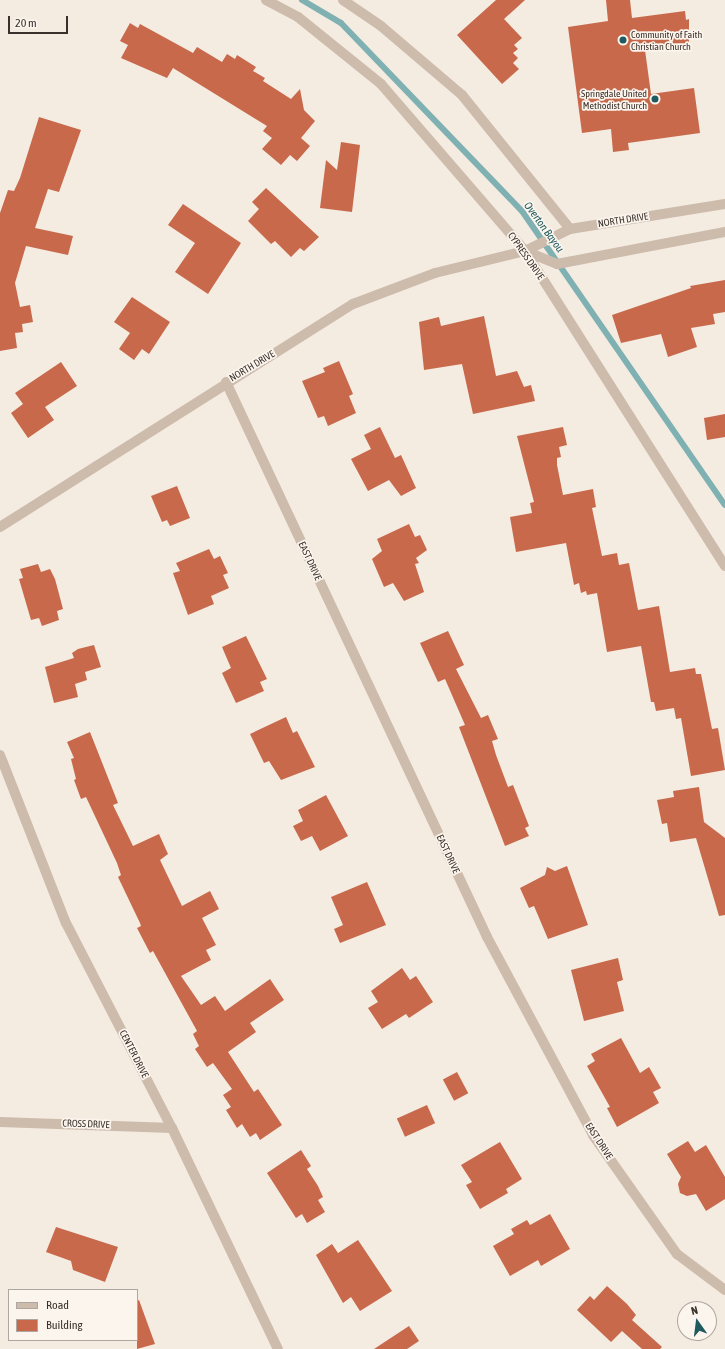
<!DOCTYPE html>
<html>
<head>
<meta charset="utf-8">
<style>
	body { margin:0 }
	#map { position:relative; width:725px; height:1349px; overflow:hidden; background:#f4ebe1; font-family:"Asap Condensed",sans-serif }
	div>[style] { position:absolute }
	.stream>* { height:6px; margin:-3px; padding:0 3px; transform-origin:3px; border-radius:3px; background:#7fb0b2 }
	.building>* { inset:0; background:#c8694b; transform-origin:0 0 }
	.minor>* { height:10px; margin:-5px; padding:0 5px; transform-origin:5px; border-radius:5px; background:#cdbbac }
	.dots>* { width:11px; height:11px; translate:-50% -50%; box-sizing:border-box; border:2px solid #fbf5ee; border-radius:50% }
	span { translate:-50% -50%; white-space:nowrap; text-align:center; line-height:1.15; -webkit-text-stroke:3.5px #fbf5ee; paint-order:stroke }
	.poi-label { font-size:10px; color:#3b302b }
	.left { translate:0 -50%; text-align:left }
	.right { translate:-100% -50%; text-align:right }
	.street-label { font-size:10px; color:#3b302b }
	.water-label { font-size:11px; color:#1f5a5e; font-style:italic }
	.legend { position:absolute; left:8px; top:1289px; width:130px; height:52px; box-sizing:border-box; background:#fbf5ee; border:1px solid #aea6a0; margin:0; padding:5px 7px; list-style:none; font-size:12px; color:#3b302b }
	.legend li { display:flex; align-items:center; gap:8px; height:20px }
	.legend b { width:20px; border:1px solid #aea6a0 }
	.north { position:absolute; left:677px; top:1301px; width:40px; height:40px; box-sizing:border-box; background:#fbf5ee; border:1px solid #aea6a0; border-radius:50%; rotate:346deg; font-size:11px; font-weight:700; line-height:16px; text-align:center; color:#3b302b }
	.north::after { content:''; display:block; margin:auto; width:14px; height:18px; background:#1f5a5e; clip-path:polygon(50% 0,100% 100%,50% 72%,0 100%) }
	.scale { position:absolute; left:8px; top:16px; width:60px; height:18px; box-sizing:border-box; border:2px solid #3b302b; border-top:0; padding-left:5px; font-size:12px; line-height:14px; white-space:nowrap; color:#3b302b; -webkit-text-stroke:3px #fbf5ee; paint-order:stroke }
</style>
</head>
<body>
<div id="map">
	<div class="stream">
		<i style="left:302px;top:0;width:45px;rotate:30.5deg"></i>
		<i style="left:341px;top:23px;width:261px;rotate:46.1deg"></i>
		<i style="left:522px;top:211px;width:357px;rotate:55.4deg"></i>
	</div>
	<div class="building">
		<i style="clip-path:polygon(496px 0,525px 0,504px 19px,522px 38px,514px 45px,518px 49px,513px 53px,518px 58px,513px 63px,519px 69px,502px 84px,457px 35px)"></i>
		<i style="clip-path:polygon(606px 0,630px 0,632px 18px,685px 11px,686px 20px,689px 19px,689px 45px,645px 50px,651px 94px,694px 88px,700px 133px,628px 143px,629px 150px,613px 152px,611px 129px,582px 133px,568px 27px,608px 21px)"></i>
		<i style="clip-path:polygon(130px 23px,138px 28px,140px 24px,193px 53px,197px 47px,222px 62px,227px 54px,235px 59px,237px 55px,256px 67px,253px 71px,265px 78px,263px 81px,291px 99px,300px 89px,304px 110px,315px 121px,301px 138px,310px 146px,297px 161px,290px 155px,281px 165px,262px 149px,272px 138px,263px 131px,267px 126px,173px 68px,167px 78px,121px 58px,128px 45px,120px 41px)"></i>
		<i style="clip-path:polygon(39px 117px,81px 130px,59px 192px,48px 189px,35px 228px,73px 236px,68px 255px,26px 246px,15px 283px,20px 307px,30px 305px,33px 322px,22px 324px,23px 332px,15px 333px,17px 348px,0 351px,0 213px,8px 190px,14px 191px,20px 178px)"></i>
		<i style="clip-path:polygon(341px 142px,360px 145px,352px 212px,320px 208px,326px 160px,337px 170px)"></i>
		<i style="clip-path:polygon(266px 188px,319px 237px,304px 251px,300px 248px,291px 257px,275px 241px,271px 244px,248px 221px,259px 209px,252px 202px)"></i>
		<i style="clip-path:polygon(183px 204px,241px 243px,208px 294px,175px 272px,195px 243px,168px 225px)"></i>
		<i style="clip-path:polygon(725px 280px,725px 312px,713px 314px,715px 324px,691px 328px,697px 347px,668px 357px,661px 334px,621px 343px,612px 315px,691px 288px,690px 286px)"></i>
		<i style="clip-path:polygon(132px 297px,170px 322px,149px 354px,142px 349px,134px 360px,119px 349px,130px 333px,114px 322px)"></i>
		<i style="clip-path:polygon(484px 316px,496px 376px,517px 371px,524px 387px,531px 385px,535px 401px,473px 414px,462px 364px,424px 370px,419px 322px,439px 317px,441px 326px)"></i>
		<i style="clip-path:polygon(339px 361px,353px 394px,349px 396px,356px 413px,328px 426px,324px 416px,318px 418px,302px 381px,325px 372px,323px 368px)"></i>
		<i style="clip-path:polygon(61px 362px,77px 386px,45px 407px,54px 420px,28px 438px,11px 413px,23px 404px,15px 393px)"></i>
		<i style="clip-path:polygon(725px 414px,725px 437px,707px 440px,704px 418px)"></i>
		<i style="clip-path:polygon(380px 427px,395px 458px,401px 455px,416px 488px,401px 496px,389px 480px,368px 491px,351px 459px,371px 449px,364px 435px)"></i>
		<i style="clip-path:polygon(563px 427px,567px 445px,559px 447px,561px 457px,557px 458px,557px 465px,563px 495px,593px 489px,596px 507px,592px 508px,602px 556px,617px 553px,619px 565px,629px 563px,638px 610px,659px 606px,670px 672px,695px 668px,696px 674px,701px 674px,712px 729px,718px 728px,725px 770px,691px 776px,681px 718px,676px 719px,674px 708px,656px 711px,654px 702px,651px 702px,641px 646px,607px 652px,597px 593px,587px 595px,586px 591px,581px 593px,579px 583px,574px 585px,566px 543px,516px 552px,510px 517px,532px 513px,530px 503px,534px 502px,517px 436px)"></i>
		<i style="clip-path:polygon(177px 486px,190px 518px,170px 526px,167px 520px,162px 522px,151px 496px)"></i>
		<i style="clip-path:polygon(409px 524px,415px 537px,420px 535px,427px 550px,416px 558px,419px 563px,415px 564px,424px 592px,404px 601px,393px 583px,384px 587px,372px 559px,382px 551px,377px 539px)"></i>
		<i style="clip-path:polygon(209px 549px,214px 559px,220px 556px,228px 573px,223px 575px,229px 588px,211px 596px,214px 604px,188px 615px,173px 573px,180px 571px,176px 563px)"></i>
		<i style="clip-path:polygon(38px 564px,41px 572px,50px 569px,55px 579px,63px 609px,57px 611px,59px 620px,42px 626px,39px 618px,31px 620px,19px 579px,23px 578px,20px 569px)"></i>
		<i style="clip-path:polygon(448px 631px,464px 665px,456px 669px,481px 718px,488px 715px,498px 739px,492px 741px,496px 755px,508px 787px,513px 785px,529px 826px,525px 828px,529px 836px,505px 846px,459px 727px,465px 725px,445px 679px,438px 682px,420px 643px)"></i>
		<i style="clip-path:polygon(246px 636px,267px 679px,260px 682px,264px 691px,236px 703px,222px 673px,231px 668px,222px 647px)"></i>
		<i style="clip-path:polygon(94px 645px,101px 667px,85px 672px,87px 680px,75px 684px,78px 697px,54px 703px,45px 667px,74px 658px,72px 653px,78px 649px)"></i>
		<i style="clip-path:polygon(286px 717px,293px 733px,297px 731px,315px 767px,281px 780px,269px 761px,264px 763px,250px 734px)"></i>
		<i style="clip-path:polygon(90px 732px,118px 803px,113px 805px,133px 846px,159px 834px,168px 854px,160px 860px,182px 906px,210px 891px,219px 909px,202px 918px,216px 945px,206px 950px,211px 960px,181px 976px,201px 1005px,215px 996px,225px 1011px,270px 979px,284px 1000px,250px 1023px,256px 1032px,228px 1052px,254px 1092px,258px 1089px,282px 1125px,260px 1140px,256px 1133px,250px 1137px,242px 1124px,237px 1128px,226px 1110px,231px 1107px,223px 1095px,232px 1089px,213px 1063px,207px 1067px,195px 1049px,199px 1046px,193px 1034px,197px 1031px,153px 951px,150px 953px,137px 928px,141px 926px,140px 923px,118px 877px,121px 875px,117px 863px,86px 797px,81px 799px,74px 780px,76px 779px,71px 759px,74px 758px,67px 742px)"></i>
		<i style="clip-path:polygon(699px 787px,704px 822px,725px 838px,725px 915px,719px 916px,696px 838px,670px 842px,667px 823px,662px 824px,657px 800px,674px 797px,673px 791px)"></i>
		<i style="clip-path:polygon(326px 795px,348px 836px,320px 851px,312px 836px,301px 841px,293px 826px,303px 821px,298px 810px)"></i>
		<i style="clip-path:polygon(567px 866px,588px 925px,548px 939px,534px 906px,529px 908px,520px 888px,545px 875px,547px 867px,555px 871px)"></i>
		<i style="clip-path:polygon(367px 882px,386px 925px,340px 943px,334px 929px,343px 925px,331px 897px)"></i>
		<i style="clip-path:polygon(618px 958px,623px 980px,617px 982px,624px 1011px,584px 1021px,571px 970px)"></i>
		<i style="clip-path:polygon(402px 968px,410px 980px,416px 976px,433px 1002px,409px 1018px,406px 1014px,382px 1029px,368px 1008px,378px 1002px,371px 991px)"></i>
		<i style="clip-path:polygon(621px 1038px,640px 1073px,649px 1067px,661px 1088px,653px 1092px,659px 1103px,617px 1127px,607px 1108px,610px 1107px,587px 1066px,595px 1061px,591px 1054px)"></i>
		<i style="left:457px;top:1072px;width:24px;height:16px;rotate:62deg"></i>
		<i style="left:427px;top:1105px;width:20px;height:33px;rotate:66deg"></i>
		<i style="clip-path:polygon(688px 1141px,695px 1152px,706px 1145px,725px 1177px,725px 1199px,706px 1211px,696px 1194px,687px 1196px,680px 1193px,678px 1184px,681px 1177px,667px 1154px)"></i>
		<i style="clip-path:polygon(500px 1142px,522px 1179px,506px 1189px,508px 1193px,480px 1209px,466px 1185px,472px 1182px,461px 1165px)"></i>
		<i style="clip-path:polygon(301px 1150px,311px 1166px,307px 1169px,318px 1186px,323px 1197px,318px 1200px,325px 1212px,307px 1223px,302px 1214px,296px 1218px,267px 1173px)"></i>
		<i style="clip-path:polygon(550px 1214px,570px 1249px,541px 1266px,538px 1260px,510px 1276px,493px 1246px,514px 1234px,511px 1229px,527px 1220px,530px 1225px)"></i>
		<i style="clip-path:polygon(56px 1227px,118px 1247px,105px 1282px,73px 1270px,71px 1261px,46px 1252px)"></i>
		<i style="clip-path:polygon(358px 1240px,392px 1291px,360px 1311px,351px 1297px,343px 1303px,316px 1255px,332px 1244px,338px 1253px)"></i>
		<i style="clip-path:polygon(607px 1286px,627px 1304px,636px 1315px,632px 1320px,662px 1347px,660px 1349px,642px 1349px,622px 1331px,611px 1342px,577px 1310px,590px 1296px,594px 1300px)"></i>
		<i style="clip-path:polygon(139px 1300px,155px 1344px,137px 1349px,137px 1301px)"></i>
		<i style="clip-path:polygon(409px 1326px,419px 1341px,407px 1349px,374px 1349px)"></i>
	</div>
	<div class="minor">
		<i style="left:266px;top:0;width:36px;rotate:28deg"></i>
		<i style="left:298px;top:17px;width:107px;rotate:38.9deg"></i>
		<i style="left:381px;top:84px;width:221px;rotate:49.2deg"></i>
		<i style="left:525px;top:251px;width:373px;rotate:57.6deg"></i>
		<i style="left:343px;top:0;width:46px;rotate:34.4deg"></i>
		<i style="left:381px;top:26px;width:106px;rotate:40.4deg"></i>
		<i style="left:462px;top:95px;width:172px;rotate:51.1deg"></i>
		<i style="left:525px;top:251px;width:35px;rotate:22deg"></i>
		<i style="left:557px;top:264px;width:171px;rotate:-10.8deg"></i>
		<i style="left:226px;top:382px;width:613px;rotate:64.81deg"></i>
		<i style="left:487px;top:937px;width:225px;rotate:61.8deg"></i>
		<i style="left:593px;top:1135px;width:146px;rotate:54.8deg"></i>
		<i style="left:677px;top:1254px;width:60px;rotate:36.9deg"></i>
		<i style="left:0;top:527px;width:418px;rotate:-32.3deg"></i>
		<i style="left:353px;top:304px;width:88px;rotate:-20.7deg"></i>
		<i style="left:435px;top:273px;width:93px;rotate:-13.7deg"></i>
		<i style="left:525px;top:251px;width:50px;rotate:-26.1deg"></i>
		<i style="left:570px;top:229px;width:157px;rotate:-9.2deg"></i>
		<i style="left:0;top:755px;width:180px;rotate:68.6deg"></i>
		<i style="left:66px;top:923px;width:231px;rotate:62.7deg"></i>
		<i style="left:172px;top:1128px;width:245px;rotate:64.4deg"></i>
		<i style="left:0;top:1122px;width:172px;rotate:2deg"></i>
	</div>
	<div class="dots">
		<i style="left:623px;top:40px;background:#1f5a5e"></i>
		<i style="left:655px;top:99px;background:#1f5a5e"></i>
	</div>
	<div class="poi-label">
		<span class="left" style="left:631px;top:40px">Community of Faith<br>Christian Church</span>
		<span class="right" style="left:647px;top:99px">Springdale United<br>Methodist Church</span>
	</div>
	<div class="street-label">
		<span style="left:623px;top:220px;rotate:-9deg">NORTH DRIVE</span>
		<span style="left:526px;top:256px;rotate:55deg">CYPRESS DRIVE</span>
		<span style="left:252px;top:366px;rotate:-31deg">NORTH DRIVE</span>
		<span style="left:310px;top:561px;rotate:65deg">EAST DRIVE</span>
		<span style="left:448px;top:854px;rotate:65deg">EAST DRIVE</span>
		<span style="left:134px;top:1054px;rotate:63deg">CENTER DRIVE</span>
		<span style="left:86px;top:1124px;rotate:2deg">CROSS DRIVE</span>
		<span style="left:599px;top:1141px;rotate:57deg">EAST DRIVE</span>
	</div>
	<div class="water-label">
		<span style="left:544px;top:227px;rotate:54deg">Overton Bayou</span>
	</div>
	<ul class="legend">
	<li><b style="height:5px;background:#cdbbac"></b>Road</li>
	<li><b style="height:11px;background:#c8694b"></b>Building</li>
	</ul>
	<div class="north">N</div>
	<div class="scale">20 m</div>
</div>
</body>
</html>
